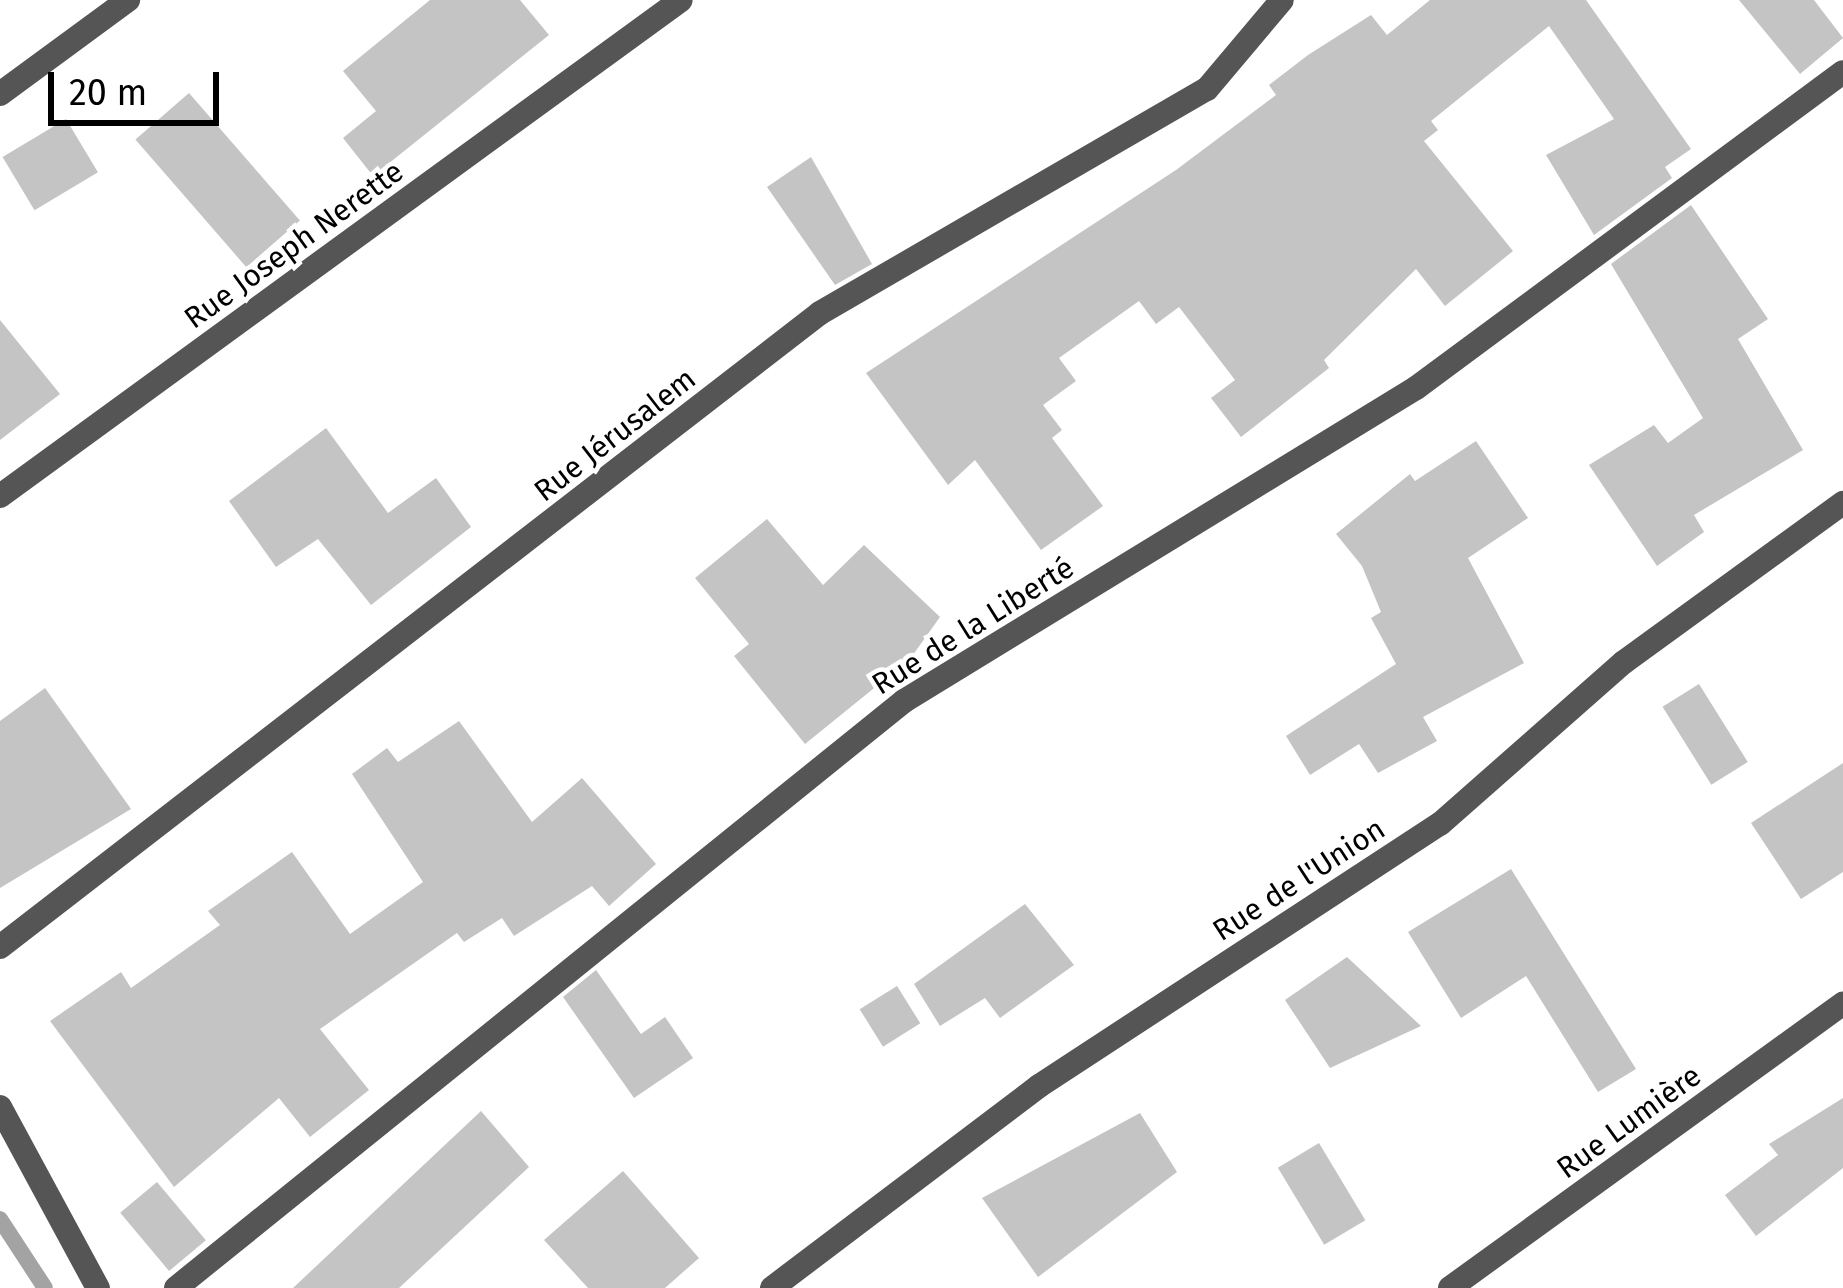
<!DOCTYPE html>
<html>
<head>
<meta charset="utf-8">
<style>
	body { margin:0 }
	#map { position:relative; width:1843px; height:1288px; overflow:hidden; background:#fff; font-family:"Fira Sans",sans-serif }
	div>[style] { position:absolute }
	.stream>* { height:16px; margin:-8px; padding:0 8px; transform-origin:8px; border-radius:8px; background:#a3a3a3 }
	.building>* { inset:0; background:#c4c4c4; transform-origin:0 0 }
	.minor>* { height:24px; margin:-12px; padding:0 12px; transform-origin:12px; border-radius:12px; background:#555 }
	span { translate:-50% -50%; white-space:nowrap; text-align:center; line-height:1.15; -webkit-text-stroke:9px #fff; paint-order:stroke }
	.street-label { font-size:30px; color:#000 }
	.scale { position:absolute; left:48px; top:72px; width:171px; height:54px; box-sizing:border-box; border:6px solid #000; border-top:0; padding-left:15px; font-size:36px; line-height:42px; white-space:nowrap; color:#000; -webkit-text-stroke:9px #fff; paint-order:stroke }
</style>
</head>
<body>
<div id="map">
	<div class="stream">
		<i style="left:0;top:1219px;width:82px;rotate:56.9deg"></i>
	</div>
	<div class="building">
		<i style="clip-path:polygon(430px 0,520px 0,549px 35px,373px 176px,343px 138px,376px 111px,343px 71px)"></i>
		<i style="clip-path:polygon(1430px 0,1586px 0,1691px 149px,1665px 167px,1672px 178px,1594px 235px,1546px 155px,1614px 119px,1549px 26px,1431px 121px,1438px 130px,1424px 141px,1513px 251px,1445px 306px,1416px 269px,1324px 360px,1329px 368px,1241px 437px,1211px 398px,1235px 380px,1179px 307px,1156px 324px,1139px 301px,1059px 358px,1076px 381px,1043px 405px,1062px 430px,1052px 438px,1103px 506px,1041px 550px,975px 460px,948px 485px,866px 373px,1176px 170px,1276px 95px,1269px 85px,1308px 55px,1371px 15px,1387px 35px)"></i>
		<i style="clip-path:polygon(1739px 0,1814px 0,1843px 38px,1800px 74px)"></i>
		<i style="left:189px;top:93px;width:169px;height:71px;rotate:49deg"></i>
		<i style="left:66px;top:119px;width:62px;height:74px;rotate:59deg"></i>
		<i style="clip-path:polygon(811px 157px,872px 264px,835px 285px,767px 187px)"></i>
		<i style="clip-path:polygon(1691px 205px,1768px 319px,1738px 339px,1803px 450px,1694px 515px,1704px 532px,1657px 566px,1589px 465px,1654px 425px,1668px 443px,1703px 418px,1611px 264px)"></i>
		<i style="clip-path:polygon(0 320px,60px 394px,0 440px)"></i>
		<i style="clip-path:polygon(326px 428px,388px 513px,436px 478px,471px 527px,371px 605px,318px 539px,276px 567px,229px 501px)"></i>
		<i style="clip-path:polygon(1476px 441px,1528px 518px,1468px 558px,1524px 663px,1423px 717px,1437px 741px,1378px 773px,1359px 744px,1310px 775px,1286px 736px,1396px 664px,1371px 618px,1381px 612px,1362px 566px,1336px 534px,1410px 474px,1415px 481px)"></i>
		<i style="clip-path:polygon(767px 519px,823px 585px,864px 545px,940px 617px,910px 659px,805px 744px,734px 656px,749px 644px,695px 578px)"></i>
		<i style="left:1699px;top:684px;width:92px;height:43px;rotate:58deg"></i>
		<i style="clip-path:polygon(45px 688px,131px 809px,0 888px,0 721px)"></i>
		<i style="clip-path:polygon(459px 721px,532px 822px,582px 778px,656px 864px,609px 906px,592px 886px,514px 936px,502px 918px,464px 942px,457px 933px,320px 1029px,369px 1090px,310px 1137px,279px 1098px,174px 1187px,50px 1021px,121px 972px,131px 988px,220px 925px,208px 911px,292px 852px,350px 934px,423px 882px,352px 774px,387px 748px,398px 762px)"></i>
		<i style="clip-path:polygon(1843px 763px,1843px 872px,1801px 899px,1751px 823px)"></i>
		<i style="clip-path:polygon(1511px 869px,1636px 1069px,1598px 1092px,1526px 976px,1461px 1018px,1408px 932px)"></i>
		<i style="clip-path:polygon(1025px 904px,1074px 965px,1000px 1018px,985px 998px,940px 1026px,914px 984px)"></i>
		<i style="clip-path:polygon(1347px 957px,1421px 1026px,1330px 1068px,1285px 1000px)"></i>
		<i style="clip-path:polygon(596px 970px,641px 1034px,665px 1017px,693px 1058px,634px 1098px,563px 997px)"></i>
		<i style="left:897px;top:986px;width:44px;height:44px;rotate:58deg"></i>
		<i style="clip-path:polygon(1843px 1098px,1843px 1168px,1756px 1236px,1725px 1195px,1778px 1155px,1769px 1144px)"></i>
		<i style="clip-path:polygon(481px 1111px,529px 1167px,399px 1288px,293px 1288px)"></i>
		<i style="clip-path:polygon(1140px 1113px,1177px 1172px,1038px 1277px,982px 1198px)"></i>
		<i style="left:1319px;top:1143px;width:90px;height:48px;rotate:59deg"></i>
		<i style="clip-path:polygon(623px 1171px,699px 1258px,665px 1288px,588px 1288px,544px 1240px)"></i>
		<i style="left:157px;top:1182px;width:76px;height:48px;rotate:50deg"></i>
	</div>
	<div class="minor">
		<i style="left:0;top:94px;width:159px;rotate:-36.3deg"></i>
		<i style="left:0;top:496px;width:842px;rotate:-36.07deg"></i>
		<i style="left:0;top:947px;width:1037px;rotate:-37.71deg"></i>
		<i style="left:820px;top:313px;width:447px;rotate:-30.1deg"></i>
		<i style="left:1207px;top:89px;width:116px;rotate:-49.9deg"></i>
		<i style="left:0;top:1107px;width:206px;rotate:61.6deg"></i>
		<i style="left:176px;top:1288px;width:935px;rotate:-38.88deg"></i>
		<i style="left:904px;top:701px;width:600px;rotate:-31.44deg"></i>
		<i style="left:1416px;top:388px;width:531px;rotate:-36.5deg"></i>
		<i style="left:772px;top:1288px;width:335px;rotate:-37.1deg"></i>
		<i style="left:1039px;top:1086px;width:479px;rotate:-33.2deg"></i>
		<i style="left:1440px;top:824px;width:245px;rotate:-41.4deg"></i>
		<i style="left:1624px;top:662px;width:271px;rotate:-36deg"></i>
		<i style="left:1450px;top:1288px;width:485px;rotate:-35.9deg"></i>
	</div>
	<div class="street-label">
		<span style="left:294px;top:245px;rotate:-36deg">Rue Joseph Nerette</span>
		<span style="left:615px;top:435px;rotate:-38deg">Rue Jérusalem</span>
		<span style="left:973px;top:626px;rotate:-32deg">Rue de la Liberté</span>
		<span style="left:1299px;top:880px;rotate:-33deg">Rue de l'Union</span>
		<span style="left:1629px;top:1122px;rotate:-36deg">Rue Lumière</span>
	</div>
	<div class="scale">20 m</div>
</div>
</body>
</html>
